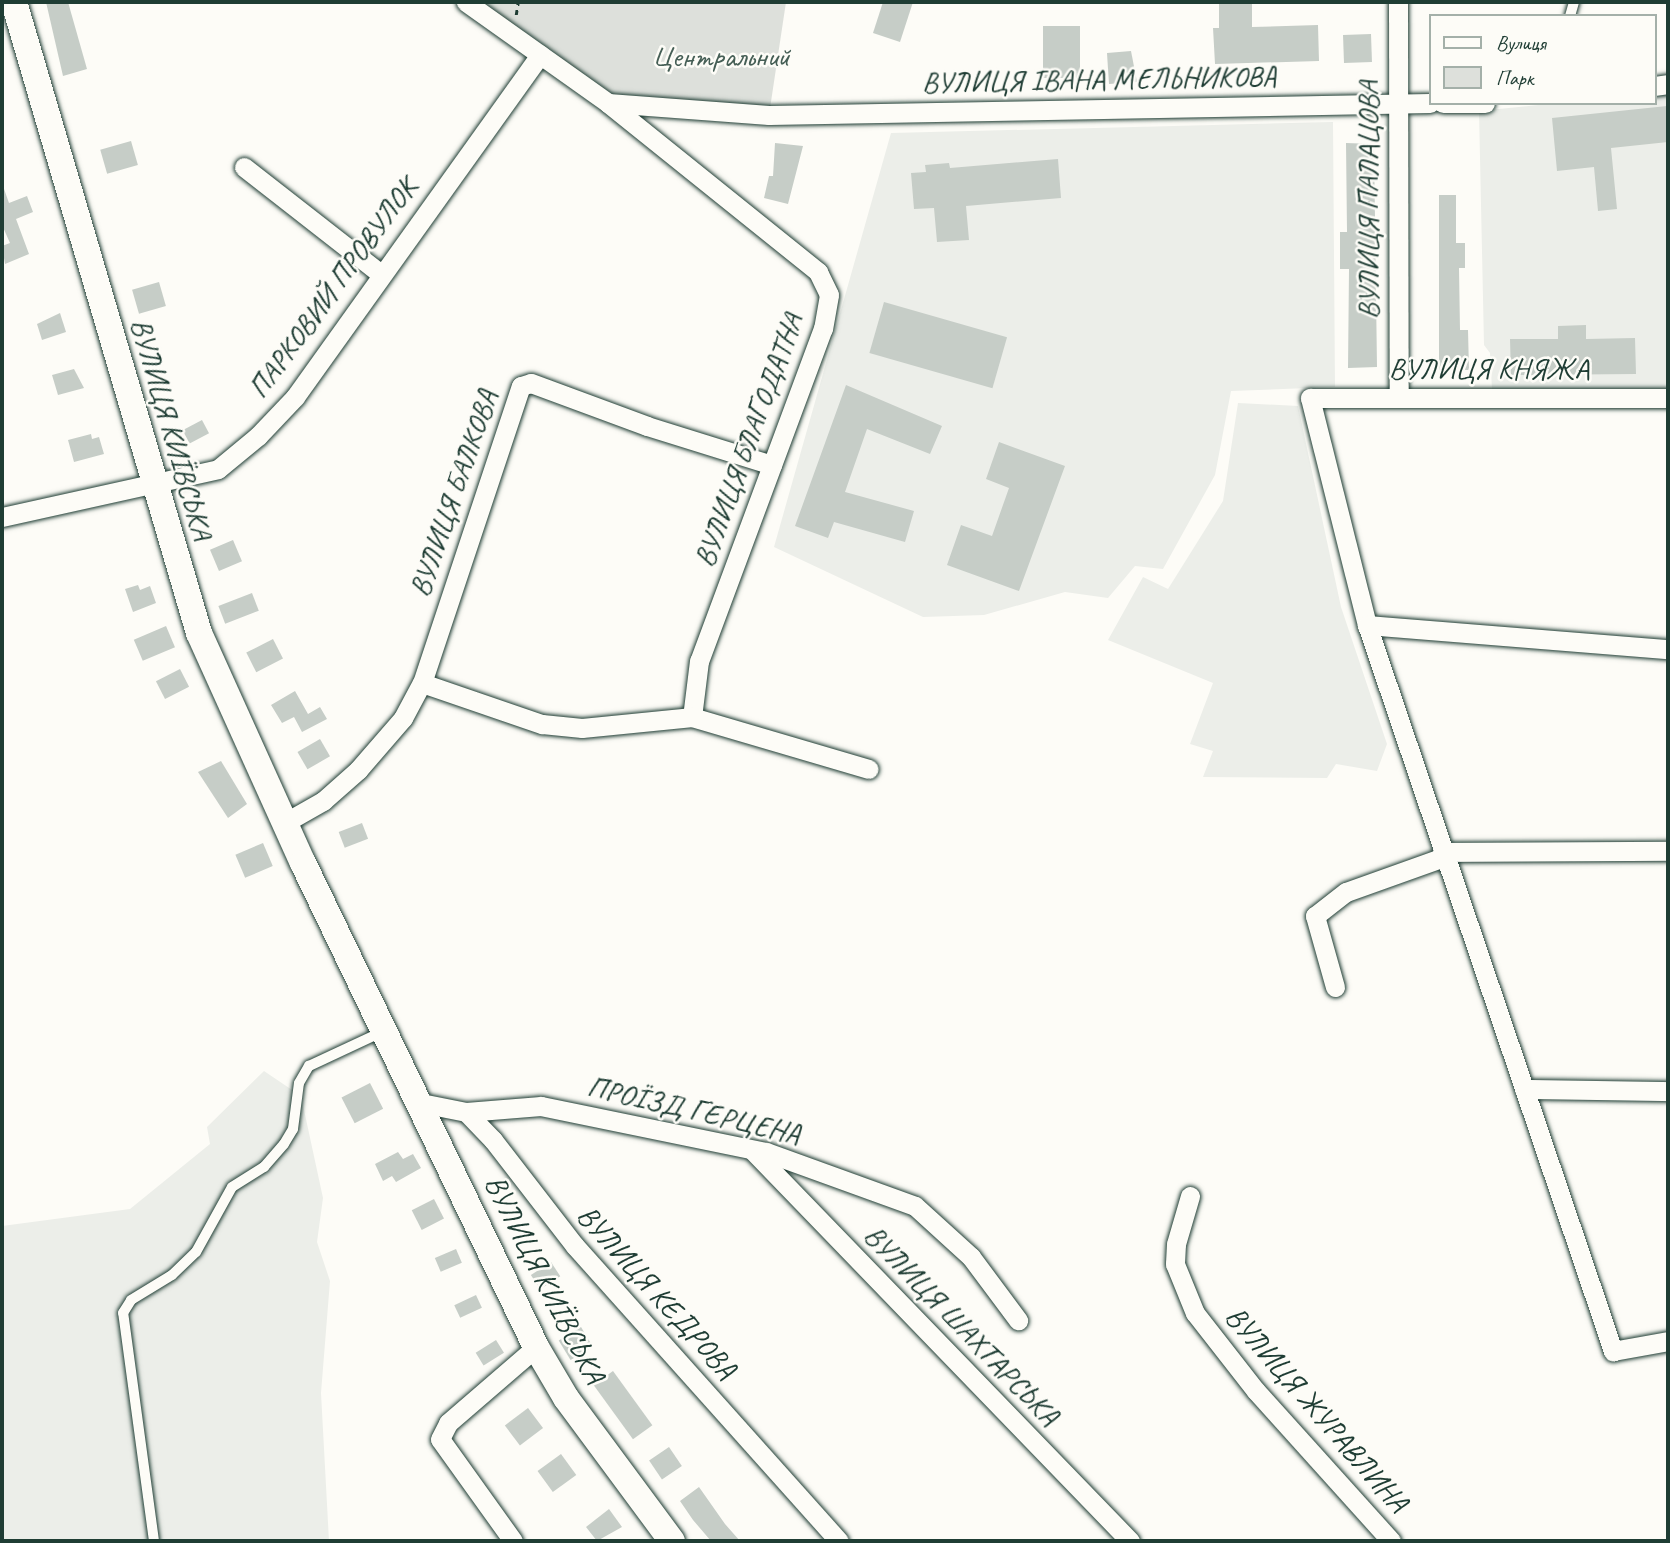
<!DOCTYPE html>
<html>
<head>
<meta charset="utf-8">
<style>
	body { margin:0 }
	#map { position:relative; width:1670px; height:1543px; overflow:hidden; background:#fdfcf7; font-family:Caveat,sans-serif }
	div>[style] { position:absolute }
	.built>* { inset:0; background:#eceee9 }
	.green>* { inset:0; background:#dde0db }
	.building>* { inset:0; background:#c6cdc7; transform-origin:0 0 }
	.path>* { height:2.5px; margin-top:-1.25px; transform-origin:0; background:repeating-linear-gradient(90deg,#1f3d34 0 5px,transparent 0 10px) }
	.roads { filter:drop-shadow(0 0 2px #1f3d34) drop-shadow(0 0 2px #1f3d34) }
	.lane>* { height:10px; margin:-5px; padding:0 5px; transform-origin:5px; border-radius:5px; background:#fdfcf7 }
	.street>* { height:19px; margin:-9.5px; padding:0 9.5px; transform-origin:9.5px; border-radius:9.5px; background:#fdfcf7 }
	.secondary>* { height:26px; margin:-13px; padding:0 13px; transform-origin:13px; border-radius:13px; background:#fdfcf7 }
	span { translate:-50% -50%; white-space:nowrap; text-align:center; line-height:1.15; -webkit-text-stroke:5px #fdfcf7; paint-order:stroke }
	.park-label { font-size:30px; color:#455e55 }
	.street-label { font-size:30px; color:#1f3d34 }
	.frame { position:absolute; inset:0; border:4px solid #1f3d34; pointer-events:none }
	.legend { position:absolute; left:1429px; top:14px; width:228px; height:91px; box-sizing:border-box; background:#fdfcf7; border:2px solid #a4b0a9; margin:0; padding:9px 12px; list-style:none; font-size:21px; color:#1f3d34 }
	.legend li { display:flex; align-items:center; gap:14px; height:35px }
	.legend b { width:35px; border:2px solid #a4b0a9 }
</style>
</head>
<body>
<div id="map">
	<div class="built">
		<i style="clip-path:polygon(1668px 92px,1668px 390px,1492px 389px,1490px 353px,1484px 345px,1479px 111px,1557px 103px,1654px 103px,1654px 93px)"></i>
		<i style="clip-path:polygon(1333px 122px,1335px 387px,1231px 391px,1215px 475px,1163px 569px,1135px 566px,1108px 598px,1065px 592px,984px 615px,923px 617px,774px 547px,891px 133px)"></i>
		<i style="clip-path:polygon(1238px 403px,1298px 406px,1341px 607px,1387px 744px,1377px 771px,1336px 764px,1327px 778px,1203px 777px,1213px 751px,1190px 744px,1213px 683px,1108px 640px,1143px 577px,1168px 589px,1223px 501px)"></i>
		<i style="clip-path:polygon(264px 1071px,301px 1096px,323px 1198px,317px 1242px,330px 1281px,321px 1393px,329px 1541px,2px 1541px,2px 1226px,130px 1209px,210px 1144px,207px 1127px)"></i>
	</div>
	<div class="green">
		<i style="clip-path:polygon(466px 2px,786px 2px,769px 115px,608px 103px)"></i>
	</div>
	<div class="building">
		<i style="clip-path:polygon(46px 2px,68px 2px,87px 69px,63px 76px)"></i>
		<i style="clip-path:polygon(883px 2px,913px 2px,900px 42px,873px 33px)"></i>
		<i style="clip-path:polygon(1219px 2px,1252px 2px,1252px 27px,1318px 25px,1319px 61px,1215px 64px,1213px 28px,1219px 28px)"></i>
		<i style="left:1043px;top:26px;width:37px;height:52px"></i>
		<i style="left:1371px;top:34px;width:28px;height:28px;rotate:88deg"></i>
		<i style="clip-path:polygon(1131px 51px,1137px 82px,1109px 84px,1107px 53px)"></i>
		<i style="clip-path:polygon(1667px 106px,1668px 142px,1611px 148px,1617px 209px,1598px 211px,1594px 167px,1557px 171px,1552px 118px)"></i>
		<i style="left:131px;top:141px;width:25px;height:32px;rotate:74deg"></i>
		<i style="clip-path:polygon(775px 143px,803px 146px,788px 204px,764px 198px,769px 176px,773px 176px)"></i>
		<i style="clip-path:polygon(1346px 143px,1374px 144px,1377px 367px,1348px 368px,1349px 269px,1340px 269px,1340px 232px,1347px 232px)"></i>
		<i style="clip-path:polygon(1058px 159px,1061px 198px,966px 206px,969px 240px,937px 242px,934px 208px,914px 209px,911px 173px,926px 172px,925px 165px,949px 163px,950px 168px)"></i>
		<i style="clip-path:polygon(3px 186px,9px 203px,27px 196px,33px 212px,16px 219px,29px 254px,5px 264px,2px 246px,10px 243px,2px 225px)"></i>
		<i style="clip-path:polygon(1439px 195px,1456px 195px,1456px 243px,1465px 243px,1465px 268px,1459px 268px,1460px 330px,1468px 330px,1469px 370px,1439px 370px)"></i>
		<i style="left:159px;top:282px;width:25px;height:28px;rotate:74deg"></i>
		<i style="left:884px;top:302px;width:128px;height:53px;rotate:16deg"></i>
		<i style="clip-path:polygon(60px 313px,66px 332px,42px 340px,37px 324px)"></i>
		<i style="clip-path:polygon(1586px 325px,1586px 339px,1635px 338px,1636px 374px,1511px 375px,1510px 339px,1558px 339px,1558px 326px)"></i>
		<i style="clip-path:polygon(74px 369px,84px 388px,58px 395px,52px 375px)"></i>
		<i style="clip-path:polygon(846px 385px,942px 426px,930px 454px,867px 429px,845px 492px,914px 511px,905px 542px,834px 522px,828px 538px,795px 526px)"></i>
		<i style="left:202px;top:420px;width:15px;height:22px;rotate:62deg"></i>
		<i style="clip-path:polygon(91px 434px,92px 439px,99px 437px,104px 454px,74px 462px,68px 440px)"></i>
		<i style="clip-path:polygon(999px 442px,1065px 466px,1019px 591px,947px 565px,961px 525px,992px 536px,1009px 488px,986px 479px)"></i>
		<i style="left:233px;top:540px;width:23px;height:25px;rotate:67deg"></i>
		<i style="clip-path:polygon(138px 585px,140px 590px,150px 586px,156px 603px,133px 612px,125px 589px)"></i>
		<i style="left:252px;top:593px;width:19px;height:36px;rotate:69deg"></i>
		<i style="left:166px;top:626px;width:23px;height:35px;rotate:67deg"></i>
		<i style="left:273px;top:639px;width:22px;height:30px;rotate:63deg"></i>
		<i style="left:180px;top:669px;width:20px;height:27px;rotate:63deg"></i>
		<i style="clip-path:polygon(295px 691px,308px 714px,320px 707px,327px 719px,302px 732px,294px 717px,282px 723px,271px 705px)"></i>
		<i style="left:320px;top:739px;width:20px;height:26px;rotate:60deg"></i>
		<i style="clip-path:polygon(221px 761px,247px 804px,228px 818px,198px 772px)"></i>
		<i style="left:362px;top:823px;width:17px;height:25px;rotate:69deg"></i>
		<i style="left:263px;top:843px;width:25px;height:30px;rotate:67deg"></i>
		<i style="left:370px;top:1083px;width:29px;height:32px;rotate:63deg"></i>
		<i style="clip-path:polygon(398px 1152px,403px 1159px,413px 1154px,421px 1168px,396px 1182px,392px 1176px,383px 1181px,375px 1164px)"></i>
		<i style="left:434px;top:1199px;width:22px;height:25px;rotate:63deg"></i>
		<i style="left:456px;top:1249px;width:15px;height:23px;rotate:67deg"></i>
		<i style="left:551px;top:1262px;width:17px;height:24px;rotate:57deg"></i>
		<i style="left:476px;top:1295px;width:14px;height:24px;rotate:65deg"></i>
		<i style="left:581px;top:1327px;width:23px;height:26px;rotate:59deg"></i>
		<i style="left:496px;top:1340px;width:15px;height:24px;rotate:58deg"></i>
		<i style="left:613px;top:1371px;width:67px;height:24px;rotate:54deg"></i>
		<i style="left:528px;top:1408px;width:25px;height:29px;rotate:53deg"></i>
		<i style="left:669px;top:1447px;width:23px;height:24px;rotate:56deg"></i>
		<i style="left:561px;top:1454px;width:26px;height:29px;rotate:54deg"></i>
		<i style="clip-path:polygon(699px 1487px,725px 1524px,740px 1541px,711px 1541px,693px 1520px,680px 1501px)"></i>
		<i style="clip-path:polygon(609px 1509px,622px 1527px,597px 1541px,586px 1527px)"></i>
	</div>
	<div class="path">
		<i style="left:516px;top:15px;width:13px;rotate:-81deg"></i>
	</div>
	<div class="roads">
		<div class="lane">
			<i style="left:1570px;top:16px;width:15px;rotate:-74deg"></i>
			<i style="left:154px;top:1541px;width:230px;rotate:-97.7deg"></i>
			<i style="left:123px;top:1313px;width:15px;rotate:-58deg"></i>
			<i style="left:131px;top:1300px;width:48px;rotate:-31.4deg"></i>
			<i style="left:172px;top:1275px;width:33px;rotate:-44deg"></i>
			<i style="left:196px;top:1252px;width:74px;rotate:-61deg"></i>
			<i style="left:232px;top:1187px;width:38px;rotate:-32deg"></i>
			<i style="left:264px;top:1167px;width:30px;rotate:-49deg"></i>
			<i style="left:284px;top:1144px;width:17px;rotate:-59deg"></i>
			<i style="left:293px;top:1129px;width:46px;rotate:-82.6deg"></i>
			<i style="left:299px;top:1083px;width:20px;rotate:-60deg"></i>
			<i style="left:309px;top:1066px;width:83px;rotate:-25deg"></i>
		</div>
		<div class="street">
			<i style="left:466px;top:2px;width:174px;rotate:35.4deg"></i>
			<i style="left:608px;top:103px;width:270px;rotate:38.8deg"></i>
			<i style="left:818px;top:272px;width:25px;rotate:64deg"></i>
			<i style="left:829px;top:295px;width:34px;rotate:100deg"></i>
			<i style="left:823px;top:328px;width:355px;rotate:110.4deg"></i>
			<i style="left:699px;top:661px;width:56px;rotate:97.1deg"></i>
			<i style="left:692px;top:717px;width:184px;rotate:16.4deg"></i>
			<i style="left:1398px;top:2px;width:395px;rotate:89.9deg"></i>
			<i style="left:1654px;top:86px;width:14px;rotate:-8deg"></i>
			<i style="left:608px;top:103px;width:161px;rotate:4.3deg"></i>
			<i style="left:769px;top:115px;width:661px;rotate:-1.04deg"></i>
			<i style="left:1443px;top:103px;width:42px"></i>
			<i style="left:244px;top:167px;width:174px;rotate:38deg"></i>
			<i style="left:1668px;top:398px;width:358px;rotate:180deg"></i>
			<i style="left:1310px;top:398px;width:234px;rotate:75.9deg"></i>
			<i style="left:1367px;top:625px;width:767px;rotate:71.28deg"></i>
			<i style="left:1613px;top:1351px;width:56px;rotate:-10.3deg"></i>
			<i style="left:2px;top:517px;width:221px;rotate:-12.5deg"></i>
			<i style="left:218px;top:469px;width:52px;rotate:-39.5deg"></i>
			<i style="left:258px;top:436px;width:54px;rotate:-46.5deg"></i>
			<i style="left:295px;top:397px;width:421px;rotate:-54.4deg"></i>
			<i style="left:1367px;top:625px;width:302px;rotate:4.6deg"></i>
			<i style="left:422px;top:683px;width:127px;rotate:18.9deg"></i>
			<i style="left:542px;top:724px;width:40px;rotate:5.7deg"></i>
			<i style="left:582px;top:728px;width:111px;rotate:-5.7deg"></i>
			<i style="left:286px;top:822px;width:43px;rotate:-29.6deg"></i>
			<i style="left:323px;top:801px;width:47px;rotate:-41.5deg"></i>
			<i style="left:358px;top:770px;width:69px;rotate:-49.1deg"></i>
			<i style="left:403px;top:718px;width:40px;rotate:-62deg"></i>
			<i style="left:422px;top:683px;width:313px;rotate:-71.6deg"></i>
			<i style="left:521px;top:386px;width:10px;rotate:-17deg"></i>
			<i style="left:531px;top:383px;width:124px;rotate:20.3deg"></i>
			<i style="left:647px;top:426px;width:131px;rotate:17.3deg"></i>
			<i style="left:1442px;top:852px;width:226px;rotate:-0.3deg"></i>
			<i style="left:1335px;top:987px;width:74px;rotate:-105.7deg"></i>
			<i style="left:1315px;top:916px;width:39px;rotate:-38deg"></i>
			<i style="left:1346px;top:892px;width:104px;rotate:-19.7deg"></i>
			<i style="left:1524px;top:1089px;width:144px;rotate:0.8deg"></i>
			<i style="left:421px;top:1103px;width:46px;rotate:11.3deg"></i>
			<i style="left:466px;top:1112px;width:39px;rotate:46deg"></i>
			<i style="left:493px;top:1140px;width:134px;rotate:52.3deg"></i>
			<i style="left:575px;top:1246px;width:396px;rotate:48.2deg"></i>
			<i style="left:466px;top:1112px;width:75px;rotate:-4.6deg"></i>
			<i style="left:541px;top:1106px;width:230px;rotate:11.6deg"></i>
			<i style="left:766px;top:1152px;width:158px;rotate:19.9deg"></i>
			<i style="left:915px;top:1206px;width:76px;rotate:42.3deg"></i>
			<i style="left:971px;top:1257px;width:79px;rotate:53.3deg"></i>
			<i style="left:752px;top:1150px;width:544px;rotate:45.97deg"></i>
			<i style="left:1190px;top:1196px;width:50px;rotate:106.3deg"></i>
			<i style="left:1176px;top:1244px;width:20px;rotate:93deg"></i>
			<i style="left:1175px;top:1264px;width:53px;rotate:67.8deg"></i>
			<i style="left:1195px;top:1313px;width:99px;rotate:52deg"></i>
			<i style="left:1256px;top:1391px;width:202px;rotate:48deg"></i>
			<i style="left:513px;top:1541px;width:125px;rotate:-125.6deg"></i>
			<i style="left:440px;top:1439px;width:18px;rotate:-63deg"></i>
			<i style="left:448px;top:1423px;width:116px;rotate:-40.8deg"></i>
		</div>
		<div class="secondary">
			<i style="left:14px;top:2px;width:658px;rotate:73.66deg"></i>
			<i style="left:199px;top:633px;width:252px;rotate:65.7deg"></i>
			<i style="left:303px;top:863px;width:537px;rotate:64.29deg"></i>
			<i style="left:536px;top:1347px;width:59px;rotate:59.5deg"></i>
			<i style="left:566px;top:1398px;width:178px;rotate:53.5deg"></i>
		</div>
	</div>
	<div class="park-label">
		<span style="left:721px;top:56px">Центральний</span>
	</div>
	<div class="street-label">
		<span style="left:1099px;top:79px;rotate:-1deg">ВУЛИЦЯ ІВАНА МЕЛЬНИКОВА</span>
		<span style="left:1368px;top:200px;rotate:-90deg">ВУЛИЦЯ ПАЛАЦОВА</span>
		<span style="left:332px;top:288px;rotate:-54deg">ПАРКОВИЙ ПРОВУЛОК</span>
		<span style="left:1489px;top:368px">ВУЛИЦЯ КНЯЖА</span>
		<span style="left:172px;top:429px;rotate:74deg">ВУЛИЦЯ КИЇВСЬКА</span>
		<span style="left:748px;top:440px;rotate:-70deg">ВУЛИЦЯ БЛАГОДАТНА</span>
		<span style="left:453px;top:493px;rotate:-71deg">ВУЛИЦЯ БАЛКОВА</span>
		<span style="left:694px;top:1110px;rotate:13deg">ПРОЇЗД ГЕРЦЕНА</span>
		<span style="left:545px;top:1279px;rotate:63deg">ВУЛИЦЯ КИЇВСЬКА</span>
		<span style="left:657px;top:1292px;rotate:48deg">ВУЛИЦЯ КЕДРОВА</span>
		<span style="left:962px;top:1325px;rotate:46deg">ВУЛИЦЯ ШАХТАРСЬКА</span>
		<span style="left:1317px;top:1409px;rotate:49deg">ВУЛИЦЯ ЖУРАВЛИНА</span>
	</div>
	<div class="frame"></div>
	<ul class="legend">
	<li><b style="height:9px;background:#fdfcf7"></b>Вулиця</li>
	<li><b style="height:19px;background:#dde0db"></b>Парк</li>
	</ul>
</div>
</body>
</html>
